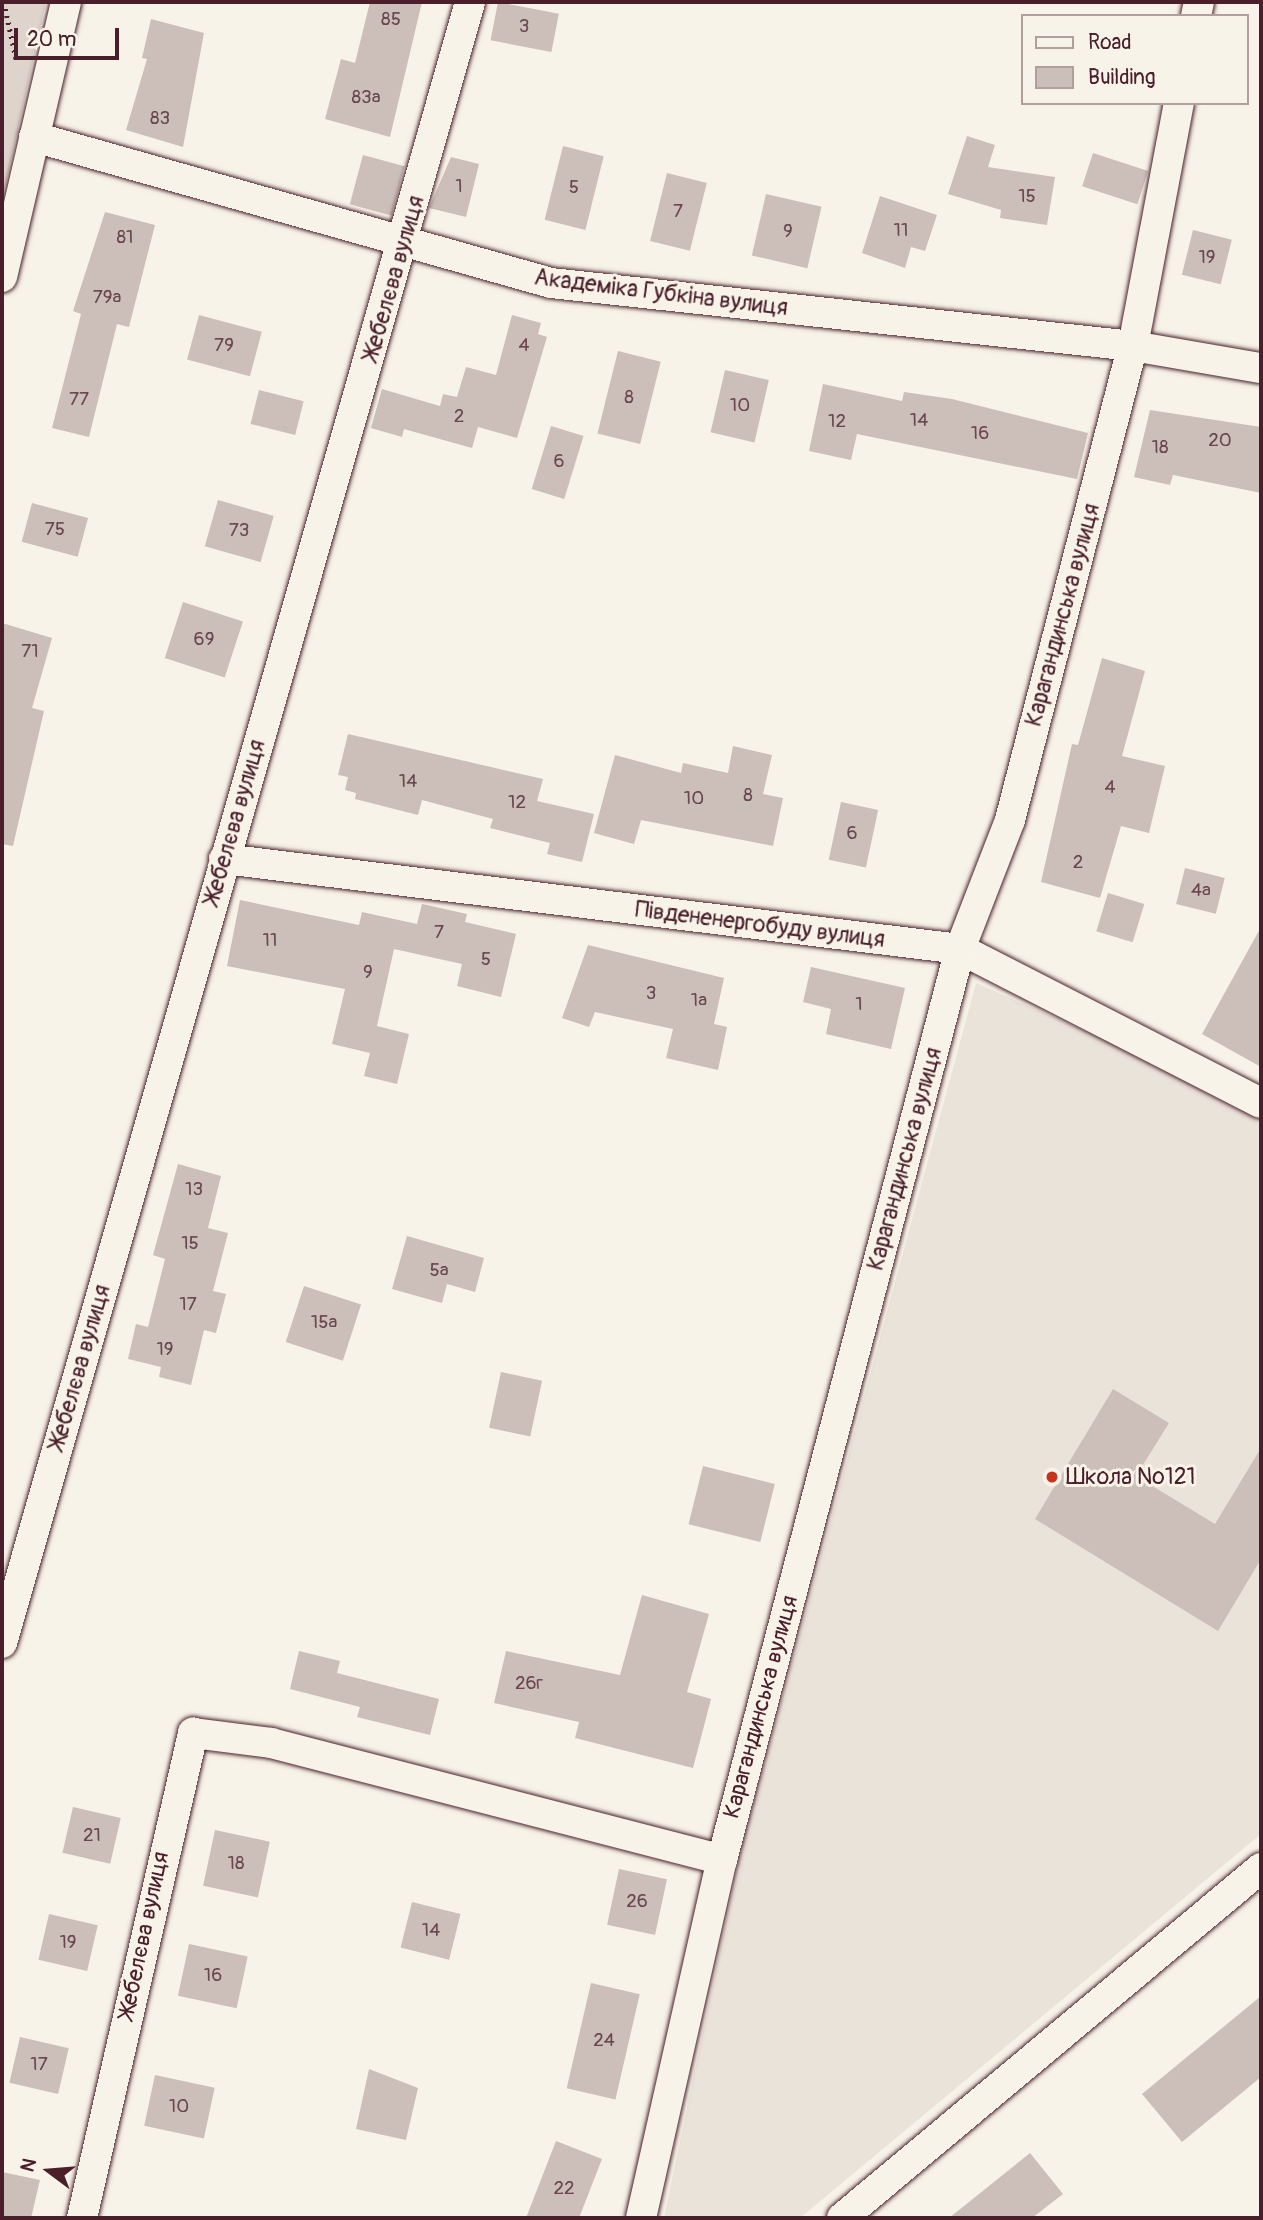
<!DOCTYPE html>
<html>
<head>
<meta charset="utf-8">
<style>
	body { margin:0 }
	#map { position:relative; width:1263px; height:2220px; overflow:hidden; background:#f7f3e8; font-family:Pangolin,sans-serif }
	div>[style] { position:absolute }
	.built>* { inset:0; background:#eae3da }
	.green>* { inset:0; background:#ded4cc }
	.building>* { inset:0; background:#ccbfb9; transform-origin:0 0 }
	.path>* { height:4.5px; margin-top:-2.25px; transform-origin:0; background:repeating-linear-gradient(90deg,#4a1f2b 0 2px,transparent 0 7px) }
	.roads { filter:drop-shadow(0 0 2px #4a1f2b) drop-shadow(0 0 2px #4a1f2b) }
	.street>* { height:30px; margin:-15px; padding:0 15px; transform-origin:15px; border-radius:15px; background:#f7f3e8 }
	.dots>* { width:19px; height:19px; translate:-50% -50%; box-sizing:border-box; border:4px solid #f7f3e8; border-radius:50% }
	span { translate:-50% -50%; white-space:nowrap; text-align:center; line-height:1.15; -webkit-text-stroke:6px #f7f3e8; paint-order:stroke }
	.number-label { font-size:19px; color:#6a474e }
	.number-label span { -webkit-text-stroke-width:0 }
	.street-label { font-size:23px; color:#4a1f2b }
	.poi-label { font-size:23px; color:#4a1f2b }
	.left { translate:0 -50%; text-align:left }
	.frame { position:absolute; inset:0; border:4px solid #4a1f2b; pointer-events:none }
	.legend { position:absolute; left:1021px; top:14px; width:228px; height:91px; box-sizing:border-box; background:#f7f3e8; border:2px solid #b29e9c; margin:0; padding:9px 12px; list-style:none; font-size:21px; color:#4a1f2b }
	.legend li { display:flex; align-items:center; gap:14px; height:35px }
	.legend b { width:35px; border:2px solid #b29e9c }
	.north { position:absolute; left:14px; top:2136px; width:70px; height:70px; -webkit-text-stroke:5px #f7f3e8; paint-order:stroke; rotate:286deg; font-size:19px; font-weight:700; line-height:28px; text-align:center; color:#4a1f2b }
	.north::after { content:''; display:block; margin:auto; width:24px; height:32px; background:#4a1f2b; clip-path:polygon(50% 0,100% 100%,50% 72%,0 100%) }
	.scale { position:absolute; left:14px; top:28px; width:105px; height:32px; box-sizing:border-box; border:4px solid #4a1f2b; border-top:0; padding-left:9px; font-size:21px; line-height:24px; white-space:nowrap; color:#4a1f2b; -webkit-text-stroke:5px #f7f3e8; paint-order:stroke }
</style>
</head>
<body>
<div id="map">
	<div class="built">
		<i style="clip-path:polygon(976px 983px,1169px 1068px,1261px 1120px,1261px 1834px,800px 2218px,664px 2218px,739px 1859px)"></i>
	</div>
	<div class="green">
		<i style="clip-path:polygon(2px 2px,46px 2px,2px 201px)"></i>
	</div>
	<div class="building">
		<i style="clip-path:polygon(370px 2px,422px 2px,390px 137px,325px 119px,341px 59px,355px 63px)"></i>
		<i style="left:498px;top:2px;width:62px;height:39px;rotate:11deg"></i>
		<i style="clip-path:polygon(151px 19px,204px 33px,183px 147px,126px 130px,147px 59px,142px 58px)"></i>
		<i style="clip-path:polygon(967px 136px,995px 145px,988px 167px,1055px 177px,1047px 225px,1000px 218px,1001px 210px,948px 194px)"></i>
		<i style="left:563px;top:146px;width:42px;height:76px;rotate:14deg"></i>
		<i style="left:1093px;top:153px;width:58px;height:35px;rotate:18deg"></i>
		<i style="left:363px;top:155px;width:43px;height:51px;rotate:15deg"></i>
		<i style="clip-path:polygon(451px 157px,479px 164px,466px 217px,429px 208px)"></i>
		<i style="left:667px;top:173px;width:41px;height:70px;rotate:14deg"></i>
		<i style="left:766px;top:194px;width:57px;height:63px;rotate:13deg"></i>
		<i style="clip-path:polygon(880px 196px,937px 215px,925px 251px,911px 247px,905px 268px,862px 253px)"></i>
		<i style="clip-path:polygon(105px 212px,155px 225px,129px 327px,117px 324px,89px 437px,52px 428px,81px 314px,73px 311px)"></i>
		<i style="left:1193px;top:230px;width:40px;height:46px;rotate:14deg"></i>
		<i style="left:199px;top:315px;width:65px;height:46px;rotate:15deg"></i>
		<i style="clip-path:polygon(512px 315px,541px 323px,538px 334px,547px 337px,517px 438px,478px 427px,472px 448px,404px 429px,402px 437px,371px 428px,382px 389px,440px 406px,443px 394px,457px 397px,466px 367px,496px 375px)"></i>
		<i style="left:618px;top:351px;width:44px;height:85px;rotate:14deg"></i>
		<i style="left:725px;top:370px;width:45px;height:64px;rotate:13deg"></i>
		<i style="clip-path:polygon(823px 384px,902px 401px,904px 392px,952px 399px,1088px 433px,1077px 479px,857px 434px,851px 460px,809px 451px)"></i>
		<i style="left:259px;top:390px;width:46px;height:35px;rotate:14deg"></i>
		<i style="clip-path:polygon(1150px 410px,1261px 427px,1261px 493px,1173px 475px,1170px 485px,1134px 477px)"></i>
		<i style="left:551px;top:426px;width:34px;height:66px;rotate:17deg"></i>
		<i style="left:218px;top:500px;width:58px;height:48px;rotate:16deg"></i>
		<i style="left:32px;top:503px;width:58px;height:40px;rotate:15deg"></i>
		<i style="left:183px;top:602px;width:63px;height:59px;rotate:18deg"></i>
		<i style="clip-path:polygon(2px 623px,52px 638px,32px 708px,44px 711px,13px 846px,2px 844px)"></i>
		<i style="clip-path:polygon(1102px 658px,1145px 671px,1122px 756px,1165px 766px,1149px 833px,1121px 826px,1100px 898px,1041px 882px,1072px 744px,1078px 745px)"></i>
		<i style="clip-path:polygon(348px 734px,543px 779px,537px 801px,594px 814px,582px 862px,547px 854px,550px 843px,490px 828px,493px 819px,422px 800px,418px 815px,355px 799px,356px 793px,345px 790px,348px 777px,338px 775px)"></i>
		<i style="clip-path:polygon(733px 746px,772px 755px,763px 794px,783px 798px,773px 846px,641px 820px,634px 844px,594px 833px,615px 755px,681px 773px,683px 763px,728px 773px)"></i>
		<i style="left:841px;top:802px;width:38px;height:59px;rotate:12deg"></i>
		<i style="left:1185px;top:868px;width:41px;height:37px;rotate:14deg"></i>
		<i style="left:1108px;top:893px;width:38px;height:40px;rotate:17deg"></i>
		<i style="clip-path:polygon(240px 900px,359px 925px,362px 912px,417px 924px,422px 904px,467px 914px,465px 922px,516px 934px,501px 997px,457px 986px,462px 964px,394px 949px,377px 1026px,409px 1034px,397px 1084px,364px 1076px,370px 1053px,332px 1044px,345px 989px,227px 966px)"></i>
		<i style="clip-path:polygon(1261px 927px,1261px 1067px,1202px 1034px)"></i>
		<i style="clip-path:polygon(588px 945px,724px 978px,714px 1024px,727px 1027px,718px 1070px,666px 1058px,673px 1029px,595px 1012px,589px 1027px,562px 1018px)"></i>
		<i style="clip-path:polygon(811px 967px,905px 988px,891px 1049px,826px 1034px,831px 1009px,803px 1002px)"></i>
		<i style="clip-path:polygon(178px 1164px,221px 1176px,208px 1228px,228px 1233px,213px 1291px,226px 1294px,216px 1333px,204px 1330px,191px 1385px,159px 1377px,161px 1367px,128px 1359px,136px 1324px,148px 1327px,165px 1259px,153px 1255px)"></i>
		<i style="clip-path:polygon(407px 1236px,484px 1258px,475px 1292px,447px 1284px,442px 1303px,392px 1289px)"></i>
		<i style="left:304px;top:1286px;width:60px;height:59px;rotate:18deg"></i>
		<i style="left:501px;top:1372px;width:42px;height:57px;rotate:12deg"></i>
		<i style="clip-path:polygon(1113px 1389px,1169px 1423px,1136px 1476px,1215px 1524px,1261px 1448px,1261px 1559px,1218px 1631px,1035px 1519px)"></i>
		<i style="left:703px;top:1466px;width:74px;height:60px;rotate:14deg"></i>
		<i style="clip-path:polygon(642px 1595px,709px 1614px,687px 1692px,711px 1699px,693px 1768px,575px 1738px,579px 1722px,494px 1703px,506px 1651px,620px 1675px)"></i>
		<i style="clip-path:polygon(299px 1651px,340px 1661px,337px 1673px,439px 1699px,430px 1735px,357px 1717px,360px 1707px,290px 1689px)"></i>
		<i style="left:73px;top:1807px;width:49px;height:47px;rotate:13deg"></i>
		<i style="left:215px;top:1830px;width:56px;height:57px;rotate:12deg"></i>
		<i style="left:619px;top:1869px;width:49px;height:57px;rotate:12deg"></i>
		<i style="left:412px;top:1902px;width:50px;height:47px;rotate:14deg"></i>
		<i style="left:49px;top:1914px;width:50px;height:47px;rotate:13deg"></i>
		<i style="left:189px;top:1944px;width:60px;height:53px;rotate:12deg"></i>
		<i style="left:591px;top:1983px;width:50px;height:108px;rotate:13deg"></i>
		<i style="clip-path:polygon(1261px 1996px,1261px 2077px,1182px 2142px,1142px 2094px)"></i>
		<i style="left:20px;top:2037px;width:50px;height:47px;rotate:13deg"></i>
		<i style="clip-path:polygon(369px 2069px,418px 2088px,406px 2140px,356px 2129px)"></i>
		<i style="left:155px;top:2075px;width:61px;height:52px;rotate:12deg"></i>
		<i style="clip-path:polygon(556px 2141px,602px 2159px,579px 2218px,526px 2218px)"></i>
		<i style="clip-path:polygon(1030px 2153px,1063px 2194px,1032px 2218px,949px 2218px)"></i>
		<i style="clip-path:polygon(2px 2172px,40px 2180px,31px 2218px,2px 2218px)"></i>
	</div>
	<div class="path">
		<i style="left:4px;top:2px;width:61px;rotate:77.8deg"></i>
	</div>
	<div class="roads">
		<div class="street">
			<i style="left:1196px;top:16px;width:14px;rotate:-78deg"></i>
			<i style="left:34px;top:137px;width:537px;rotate:15.77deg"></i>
			<i style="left:551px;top:283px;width:585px;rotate:6.18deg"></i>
			<i style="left:1133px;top:346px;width:130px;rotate:9.8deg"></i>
			<i style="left:2px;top:277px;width:282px;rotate:-76.9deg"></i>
			<i style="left:224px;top:859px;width:741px;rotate:6.97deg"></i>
			<i style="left:960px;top:949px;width:338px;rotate:27.1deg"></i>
			<i style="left:2px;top:1643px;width:1706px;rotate:-74.08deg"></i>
			<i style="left:82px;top:2218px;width:498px;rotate:-77.1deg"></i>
			<i style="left:193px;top:1733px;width:79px;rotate:7.3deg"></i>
			<i style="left:271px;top:1743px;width:466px;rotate:14.5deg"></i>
			<i style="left:641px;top:2218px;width:367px;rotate:-77.3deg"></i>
			<i style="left:722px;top:1860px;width:942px;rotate:-75.36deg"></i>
			<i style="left:960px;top:949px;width:138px;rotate:-68.8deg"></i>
			<i style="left:1010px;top:820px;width:490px;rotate:-75.5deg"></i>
			<i style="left:1133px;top:346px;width:247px;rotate:-79.3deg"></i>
			<i style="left:842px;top:2218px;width:546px;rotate:-39.87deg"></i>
		</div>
	</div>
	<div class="dots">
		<i style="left:1052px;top:1477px;background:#c8321e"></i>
	</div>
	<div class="number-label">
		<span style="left:391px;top:20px">85</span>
		<span style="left:524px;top:27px">3</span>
		<span style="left:366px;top:98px">83а</span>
		<span style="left:160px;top:119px">83</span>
		<span style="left:459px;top:187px">1</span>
		<span style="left:574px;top:188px">5</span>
		<span style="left:1027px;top:197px">15</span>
		<span style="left:678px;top:212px">7</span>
		<span style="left:901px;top:231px">11</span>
		<span style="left:788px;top:232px">9</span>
		<span style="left:125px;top:238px">81</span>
		<span style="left:1207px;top:258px">19</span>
		<span style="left:107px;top:298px">79а</span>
		<span style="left:224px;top:346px">79</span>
		<span style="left:524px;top:346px">4</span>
		<span style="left:629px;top:398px">8</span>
		<span style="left:79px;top:400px">77</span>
		<span style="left:740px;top:406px">10</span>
		<span style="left:459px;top:417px">2</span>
		<span style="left:919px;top:421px">14</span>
		<span style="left:837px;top:422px">12</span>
		<span style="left:980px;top:434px">16</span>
		<span style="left:1220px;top:441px">20</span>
		<span style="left:1160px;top:448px">18</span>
		<span style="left:559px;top:462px">6</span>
		<span style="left:55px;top:530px">75</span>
		<span style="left:239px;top:531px">73</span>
		<span style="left:204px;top:640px">69</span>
		<span style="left:30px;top:652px">71</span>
		<span style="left:408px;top:782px">14</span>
		<span style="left:1110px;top:788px">4</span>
		<span style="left:748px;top:796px">8</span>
		<span style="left:694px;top:799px">10</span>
		<span style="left:517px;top:803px">12</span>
		<span style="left:852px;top:834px">6</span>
		<span style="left:1078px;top:863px">2</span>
		<span style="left:1201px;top:891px">4а</span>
		<span style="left:439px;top:933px">7</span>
		<span style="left:270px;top:941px">11</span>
		<span style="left:486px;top:960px">5</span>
		<span style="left:368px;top:973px">9</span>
		<span style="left:651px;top:994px">3</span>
		<span style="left:699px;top:1001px">1а</span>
		<span style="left:859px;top:1005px">1</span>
		<span style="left:194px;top:1190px">13</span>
		<span style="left:190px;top:1244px">15</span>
		<span style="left:439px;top:1271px">5а</span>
		<span style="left:188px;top:1305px">17</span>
		<span style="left:324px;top:1323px">15а</span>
		<span style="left:165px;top:1350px">19</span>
		<span style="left:529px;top:1684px">26г</span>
		<span style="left:92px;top:1836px">21</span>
		<span style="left:236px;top:1864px">18</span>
		<span style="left:637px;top:1902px">26</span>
		<span style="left:431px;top:1931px">14</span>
		<span style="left:68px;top:1943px">19</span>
		<span style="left:213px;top:1976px">16</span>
		<span style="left:604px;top:2041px">24</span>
		<span style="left:39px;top:2065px">17</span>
		<span style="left:179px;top:2107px">10</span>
		<span style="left:564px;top:2189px">22</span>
	</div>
	<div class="street-label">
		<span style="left:394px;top:278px;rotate:-74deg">Жебелєва вулиця</span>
		<span style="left:661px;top:293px;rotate:7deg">Академіка Губкіна вулиця</span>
		<span style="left:1063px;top:615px;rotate:-75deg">Карагандинська вулиця</span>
		<span style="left:235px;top:822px;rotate:-74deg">Жебелєва вулиця</span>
		<span style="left:760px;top:925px;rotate:7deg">Південенергобуду вулиця</span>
		<span style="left:905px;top:1159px;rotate:-75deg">Карагандинська вулиця</span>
		<span style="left:80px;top:1367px;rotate:-74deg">Жебелєва вулиця</span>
		<span style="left:761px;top:1707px;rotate:-75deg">Карагандинська вулиця</span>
		<span style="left:144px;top:1935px;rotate:-78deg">Жебелєва вулиця</span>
	</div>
	<div class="poi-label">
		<span class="left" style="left:1066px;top:1477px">Школа №121</span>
	</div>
	<div class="frame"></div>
	<ul class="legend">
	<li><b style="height:9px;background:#f7f3e8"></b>Road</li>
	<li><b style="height:19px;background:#ccbfb9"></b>Building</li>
	</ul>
	<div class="north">N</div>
	<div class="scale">20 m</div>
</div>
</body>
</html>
